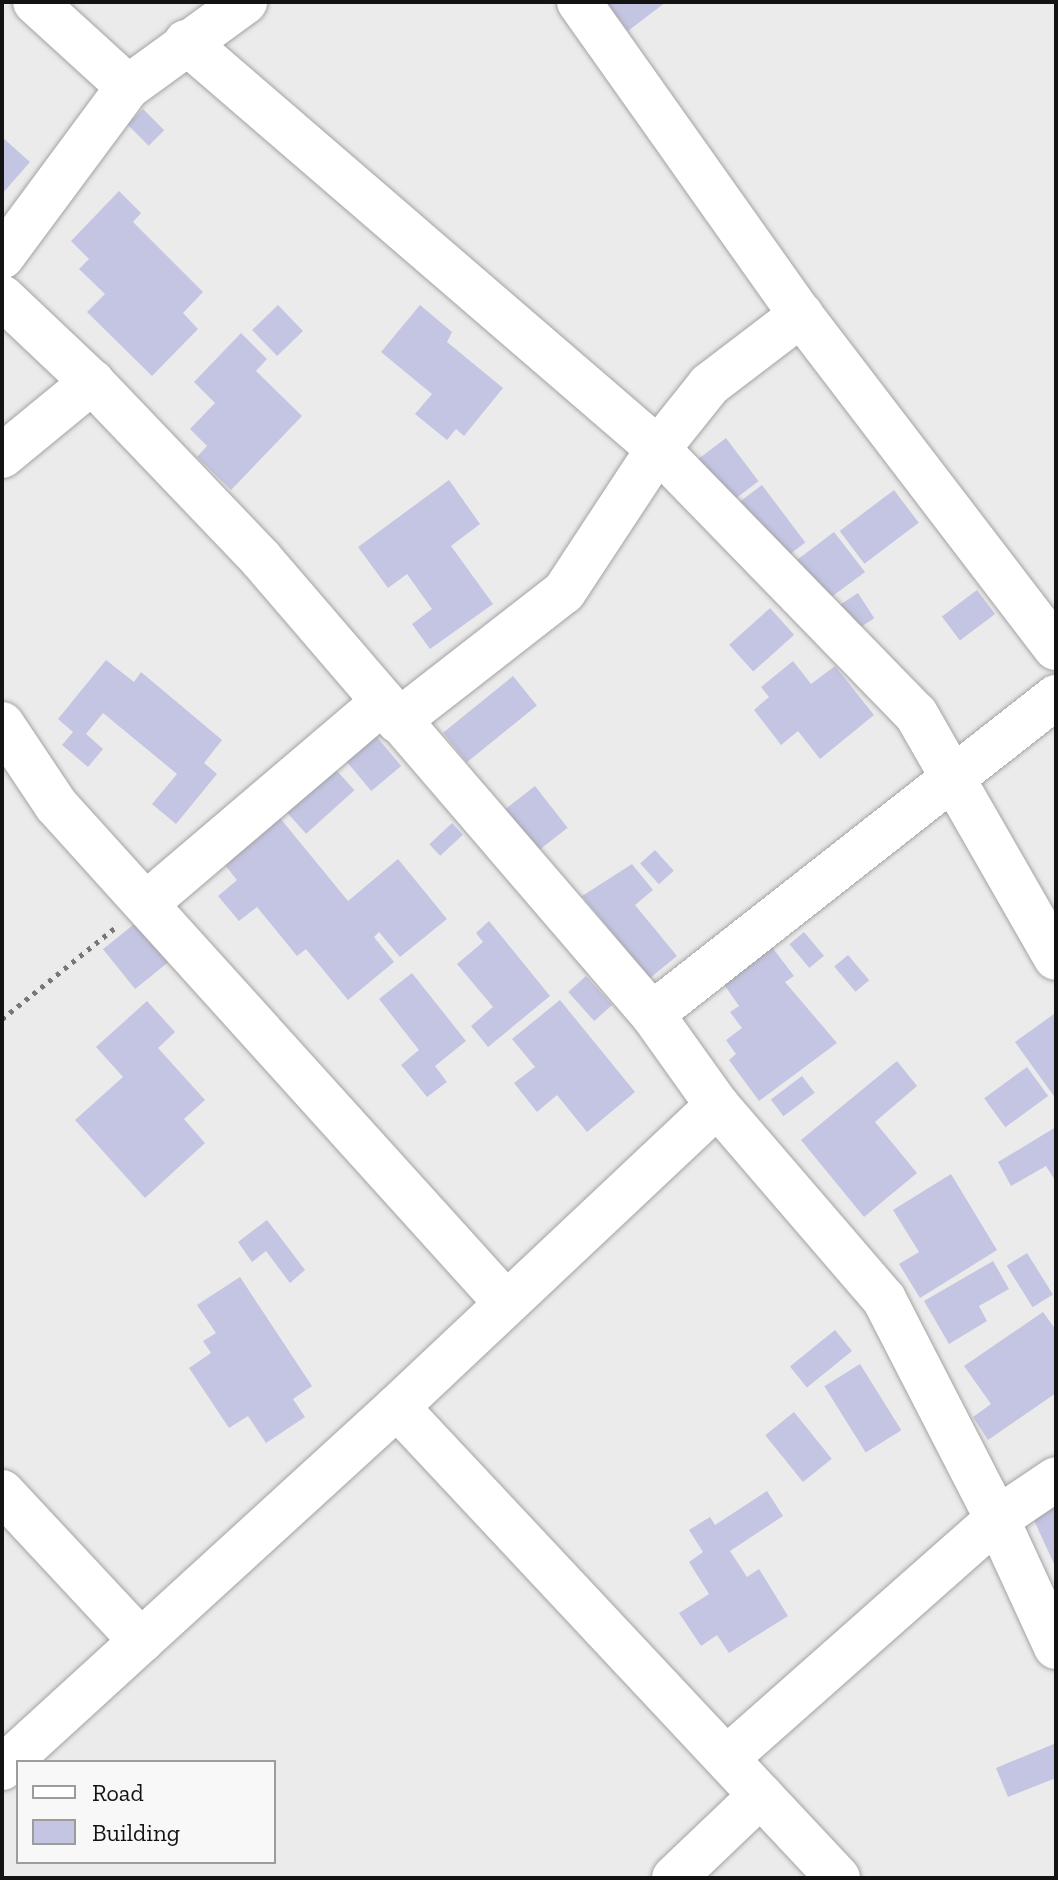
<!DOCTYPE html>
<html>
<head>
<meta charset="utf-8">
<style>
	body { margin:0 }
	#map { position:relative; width:1058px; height:1880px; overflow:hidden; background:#ebebec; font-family:"Zilla Slab",serif }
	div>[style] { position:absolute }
	.building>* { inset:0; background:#c4c5e3; transform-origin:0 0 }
	.path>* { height:5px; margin-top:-2.5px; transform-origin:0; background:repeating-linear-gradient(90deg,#777 0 4px,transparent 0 10px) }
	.roads { filter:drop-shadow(0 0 2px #a3a3a5) drop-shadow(0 0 2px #a3a3a5) }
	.minor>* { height:44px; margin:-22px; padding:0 22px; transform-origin:22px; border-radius:22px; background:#fff }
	span { translate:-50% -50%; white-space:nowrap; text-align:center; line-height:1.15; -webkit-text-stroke:8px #f8f8f9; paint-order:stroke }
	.frame { position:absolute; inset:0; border:4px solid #131313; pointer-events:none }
	.legend { position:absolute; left:16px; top:1760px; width:260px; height:104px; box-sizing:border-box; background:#f8f8f9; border:2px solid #9c9c9d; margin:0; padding:10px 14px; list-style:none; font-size:24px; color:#131313 }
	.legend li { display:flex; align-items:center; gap:16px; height:40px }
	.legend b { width:40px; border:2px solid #9c9c9d }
</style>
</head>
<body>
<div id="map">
	<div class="building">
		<i style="clip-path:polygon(606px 2px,666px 2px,628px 31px)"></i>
		<i style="left:143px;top:109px;width:30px;height:22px;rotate:45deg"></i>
		<i style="clip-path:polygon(2px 137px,30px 162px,2px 194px)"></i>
		<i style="clip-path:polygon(119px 191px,141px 213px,133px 222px,203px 292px,183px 313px,198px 329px,152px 376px,87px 312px,105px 294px,79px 269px,89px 259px,71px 241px)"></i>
		<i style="left:278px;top:305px;width:36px;height:36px;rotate:46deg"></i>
		<i style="clip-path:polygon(420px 305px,452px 332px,447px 342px,503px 388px,464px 436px,456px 429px,447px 440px,415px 414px,432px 394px,381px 352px)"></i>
		<i style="clip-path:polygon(241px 333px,267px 359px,256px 371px,302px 416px,231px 490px,197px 457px,207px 446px,190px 429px,215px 403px,194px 382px)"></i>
		<i style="left:726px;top:438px;width:54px;height:43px;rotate:53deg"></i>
		<i style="clip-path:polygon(449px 480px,480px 524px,451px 546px,493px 604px,430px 649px,412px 624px,432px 609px,407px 574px,388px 588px,358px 547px)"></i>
		<i style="left:762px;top:485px;width:72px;height:40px;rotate:53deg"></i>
		<i style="left:894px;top:490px;width:41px;height:68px;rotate:53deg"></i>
		<i style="clip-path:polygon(834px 532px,865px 572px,826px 601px,785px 569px)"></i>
		<i style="left:977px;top:590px;width:30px;height:44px;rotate:53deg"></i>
		<i style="left:858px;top:593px;width:30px;height:32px;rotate:57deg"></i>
		<i style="left:770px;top:608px;width:36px;height:55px;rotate:48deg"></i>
		<i style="clip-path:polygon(106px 660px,134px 682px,141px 672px,222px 740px,204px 763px,217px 774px,176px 824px,152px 804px,177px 774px,103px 713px,86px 734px,103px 749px,88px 767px,62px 745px,73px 732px,58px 719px)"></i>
		<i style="clip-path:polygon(793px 661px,811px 684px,835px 666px,874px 715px,820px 759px,798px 731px,781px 745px,754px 710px,769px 697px,761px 687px)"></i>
		<i style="left:513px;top:676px;width:38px;height:90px;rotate:51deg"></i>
		<i style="left:371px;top:730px;width:47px;height:39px;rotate:50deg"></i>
		<i style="left:329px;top:762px;width:38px;height:65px;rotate:48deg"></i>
		<i style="left:535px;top:786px;width:53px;height:38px;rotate:52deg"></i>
		<i style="clip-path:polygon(280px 818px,348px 901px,398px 859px,447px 919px,400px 957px,379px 932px,374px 937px,394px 962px,348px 1000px,306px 949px,297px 956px,257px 907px,239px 921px,218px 896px,237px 880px,224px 864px)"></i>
		<i style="left:452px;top:823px;width:16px;height:31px;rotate:47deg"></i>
		<i style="left:655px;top:850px;width:28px;height:20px;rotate:48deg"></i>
		<i style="clip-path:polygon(632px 864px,653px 890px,635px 905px,677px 956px,650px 978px,582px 896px)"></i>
		<i style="left:138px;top:921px;width:51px;height:45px;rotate:51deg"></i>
		<i style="clip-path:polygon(489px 921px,550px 996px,488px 1047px,471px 1026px,493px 1007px,457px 964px,483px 942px,476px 933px)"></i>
		<i style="left:804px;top:932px;width:31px;height:19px;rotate:50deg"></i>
		<i style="clip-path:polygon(772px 947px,794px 976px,785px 982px,837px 1043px,759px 1101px,729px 1060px,736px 1054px,726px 1040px,742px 1028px,730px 1012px,739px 1006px,723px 983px)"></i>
		<i style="left:848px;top:955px;width:33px;height:18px;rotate:50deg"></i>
		<i style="clip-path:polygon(412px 973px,466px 1041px,435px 1066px,447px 1082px,427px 1097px,401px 1065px,419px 1050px,379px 999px)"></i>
		<i style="left:586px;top:976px;width:39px;height:24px;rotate:48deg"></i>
		<i style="clip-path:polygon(560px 1000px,635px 1092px,587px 1132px,557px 1095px,537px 1112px,514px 1083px,535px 1067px,512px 1039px)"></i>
		<i style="clip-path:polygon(147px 1001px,175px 1032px,158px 1048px,205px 1100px,184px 1119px,205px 1143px,145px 1198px,75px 1120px,123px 1077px,96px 1047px)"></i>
		<i style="clip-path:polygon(1054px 1014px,1056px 1017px,1056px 1099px,1015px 1042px)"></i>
		<i style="clip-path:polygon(897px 1061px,917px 1086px,875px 1122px,917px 1173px,864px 1217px,801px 1140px)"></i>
		<i style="left:1027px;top:1067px;width:36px;height:53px;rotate:54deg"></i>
		<i style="left:802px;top:1076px;width:21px;height:39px;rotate:53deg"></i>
		<i style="clip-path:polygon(1056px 1127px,1056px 1182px,1046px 1166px,1011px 1186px,998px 1162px)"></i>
		<i style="clip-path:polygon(951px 1174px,997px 1250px,920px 1298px,899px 1264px,919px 1252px,893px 1210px)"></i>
		<i style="clip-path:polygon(267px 1220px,305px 1270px,290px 1283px,266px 1251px,252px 1262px,238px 1242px)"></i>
		<i style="left:1027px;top:1253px;width:49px;height:24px;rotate:58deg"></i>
		<i style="clip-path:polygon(993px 1261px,1009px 1289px,979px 1306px,987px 1321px,949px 1344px,924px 1301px)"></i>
		<i style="clip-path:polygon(240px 1277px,312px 1386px,293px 1399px,305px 1417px,266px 1443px,248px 1416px,229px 1428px,189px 1368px,211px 1353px,203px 1341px,216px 1333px,197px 1305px)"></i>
		<i style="clip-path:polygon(1043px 1312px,1056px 1330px,1056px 1393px,988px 1440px,973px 1417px,991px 1404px,964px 1366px)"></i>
		<i style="left:835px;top:1330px;width:27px;height:58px;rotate:51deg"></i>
		<i style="left:860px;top:1364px;width:78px;height:42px;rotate:58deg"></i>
		<i style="left:794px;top:1412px;width:60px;height:37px;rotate:51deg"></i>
		<i style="clip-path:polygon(767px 1491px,783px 1516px,730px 1551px,747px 1577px,759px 1569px,788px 1616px,729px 1653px,717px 1635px,701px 1646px,679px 1613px,709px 1594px,689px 1562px,703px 1552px,689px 1530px,710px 1517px,715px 1525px)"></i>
		<i style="clip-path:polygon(1056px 1504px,1056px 1568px,1032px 1516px)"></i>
		<i style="clip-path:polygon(1056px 1743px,1056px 1778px,1008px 1797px,996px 1768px)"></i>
	</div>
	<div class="path">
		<i style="left:2px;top:1019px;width:146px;rotate:-38.9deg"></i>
	</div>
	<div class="roads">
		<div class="minor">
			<i style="left:35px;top:2px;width:126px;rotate:42.4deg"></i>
			<i style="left:579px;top:2px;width:384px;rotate:54.7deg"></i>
			<i style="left:801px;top:315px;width:419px;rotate:52.6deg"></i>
			<i style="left:186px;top:42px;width:623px;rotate:40.77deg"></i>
			<i style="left:658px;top:449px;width:370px;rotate:45.8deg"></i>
			<i style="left:916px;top:714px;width:281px;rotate:60.2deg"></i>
			<i style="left:2px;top:257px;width:212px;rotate:-53.5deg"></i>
			<i style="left:128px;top:87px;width:145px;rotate:-36deg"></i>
			<i style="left:2px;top:297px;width:124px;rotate:43.4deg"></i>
			<i style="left:92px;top:382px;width:245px;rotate:46.3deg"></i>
			<i style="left:261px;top:559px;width:600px;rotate:49.33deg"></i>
			<i style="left:652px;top:1014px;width:112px;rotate:54.5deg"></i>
			<i style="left:717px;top:1105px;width:256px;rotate:49.3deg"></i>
			<i style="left:884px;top:1299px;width:247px;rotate:62.8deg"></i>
			<i style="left:997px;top:1519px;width:141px;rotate:65.3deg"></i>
			<i style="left:2px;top:456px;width:117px;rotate:-39.4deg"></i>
			<i style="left:398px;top:721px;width:210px;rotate:-37.9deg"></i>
			<i style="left:564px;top:592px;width:171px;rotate:-56.7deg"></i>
			<i style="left:658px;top:449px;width:82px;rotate:-51.4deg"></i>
			<i style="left:709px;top:385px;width:116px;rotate:-37.3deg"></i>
			<i style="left:2px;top:724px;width:97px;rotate:56.3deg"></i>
			<i style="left:56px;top:805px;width:671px;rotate:47.9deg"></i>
			<i style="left:148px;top:902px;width:309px;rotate:-40.4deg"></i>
			<i style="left:652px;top:1014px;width:514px;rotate:-38.12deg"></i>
			<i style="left:397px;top:1407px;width:645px;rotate:46.88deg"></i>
			<i style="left:2px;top:1492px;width:204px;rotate:47deg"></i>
			<i style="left:728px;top:1757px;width:359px;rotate:-41.5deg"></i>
			<i style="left:997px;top:1519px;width:71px;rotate:-34.1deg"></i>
			<i style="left:2px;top:1768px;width:535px;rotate:-42.42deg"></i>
			<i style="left:397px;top:1407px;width:440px;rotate:-43.3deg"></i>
			<i style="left:674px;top:1878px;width:120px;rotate:-43.7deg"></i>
		</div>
	</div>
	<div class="frame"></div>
	<ul class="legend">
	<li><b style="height:10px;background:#fff"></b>Road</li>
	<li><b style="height:22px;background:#c4c5e3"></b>Building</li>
	</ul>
</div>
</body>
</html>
